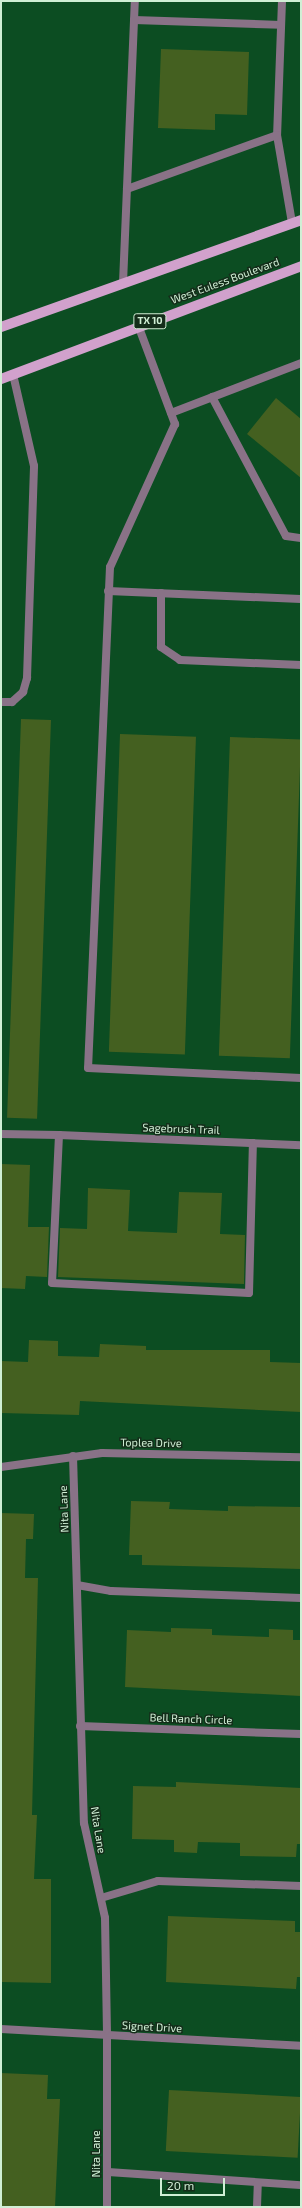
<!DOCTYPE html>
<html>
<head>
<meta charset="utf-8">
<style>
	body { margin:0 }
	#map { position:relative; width:302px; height:2208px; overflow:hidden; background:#0c4d22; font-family:"Exo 2",sans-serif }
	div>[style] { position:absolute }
	.building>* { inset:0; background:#446020; transform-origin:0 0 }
	.service>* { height:8px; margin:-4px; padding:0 4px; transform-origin:4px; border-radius:4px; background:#897287 }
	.minor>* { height:8px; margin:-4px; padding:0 4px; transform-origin:4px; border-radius:4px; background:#897287 }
	.tertiary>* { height:8px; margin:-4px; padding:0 4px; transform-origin:4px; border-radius:4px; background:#897287 }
	.primary>* { height:10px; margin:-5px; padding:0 5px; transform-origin:5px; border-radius:5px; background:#d1a1cc }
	span { translate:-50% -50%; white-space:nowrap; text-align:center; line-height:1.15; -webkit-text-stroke:3px #142d1a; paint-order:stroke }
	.shield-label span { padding:1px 3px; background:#142d1a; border:1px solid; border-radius:3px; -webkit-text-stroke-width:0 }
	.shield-label { font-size:10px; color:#d0efd5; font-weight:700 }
	.street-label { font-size:11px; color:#d0efd5 }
	.frame { position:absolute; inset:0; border:2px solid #d0efd5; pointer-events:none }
	.scale { position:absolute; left:160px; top:2178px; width:65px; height:18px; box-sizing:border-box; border:2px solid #d0efd5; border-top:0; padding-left:5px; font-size:12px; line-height:14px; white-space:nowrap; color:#d0efd5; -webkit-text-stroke:3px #142d1a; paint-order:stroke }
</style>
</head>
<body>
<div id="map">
	<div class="building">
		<i style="clip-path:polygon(161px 49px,249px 52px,247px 115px,215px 114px,215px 130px,158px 128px)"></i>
		<i style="clip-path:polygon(276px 398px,301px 419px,301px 478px,247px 434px)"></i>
		<i style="left:21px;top:719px;width:30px;height:399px;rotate:2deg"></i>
		<i style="left:120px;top:734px;width:76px;height:318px;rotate:2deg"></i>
		<i style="left:230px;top:737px;width:71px;height:319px;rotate:2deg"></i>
		<i style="clip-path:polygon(1px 1164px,30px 1165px,28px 1227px,49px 1227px,47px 1277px,26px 1276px,25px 1289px,1px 1288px)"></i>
		<i style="clip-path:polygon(88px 1188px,130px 1190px,128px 1231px,177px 1233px,179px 1192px,222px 1193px,220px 1234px,245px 1235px,244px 1284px,58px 1277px,60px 1228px,87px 1229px)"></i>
		<i style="clip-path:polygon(29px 1340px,58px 1341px,58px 1356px,99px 1357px,100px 1344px,146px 1346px,146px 1350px,270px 1350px,270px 1362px,301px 1363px,301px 1412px,80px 1401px,79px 1415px,1px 1413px,1px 1361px,28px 1362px)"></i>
		<i style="clip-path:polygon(131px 1501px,170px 1502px,169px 1509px,228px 1511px,228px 1506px,301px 1507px,301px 1569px,142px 1565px,142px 1555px,129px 1555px)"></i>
		<i style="clip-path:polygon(1px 1513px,34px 1514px,33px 1539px,26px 1539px,25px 1578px,38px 1578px,32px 1815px,37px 1815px,34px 1879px,51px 1879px,51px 1983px,1px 1982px)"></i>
		<i style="clip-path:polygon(171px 1628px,212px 1629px,212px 1635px,269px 1637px,269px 1629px,293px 1630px,293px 1640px,301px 1640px,301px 1696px,125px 1687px,127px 1630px,171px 1632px)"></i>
		<i style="clip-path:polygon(176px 1782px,301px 1788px,301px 1844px,297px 1844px,296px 1857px,240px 1856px,240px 1843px,198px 1842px,197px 1853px,174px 1852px,174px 1840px,132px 1839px,133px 1786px,176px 1787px)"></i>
		<i style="clip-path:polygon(168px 1916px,295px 1921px,295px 1932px,301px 1932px,301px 1977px,297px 1977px,296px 1989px,166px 1982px)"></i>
		<i style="clip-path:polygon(1px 2073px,48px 2075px,47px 2099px,60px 2099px,55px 2207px,1px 2207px)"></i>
		<i style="left:169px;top:2090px;width:132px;height:61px;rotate:3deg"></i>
	</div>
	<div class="service">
		<i style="left:282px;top:1px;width:134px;rotate:92.1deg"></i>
		<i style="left:277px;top:135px;width:89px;rotate:80.3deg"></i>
		<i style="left:134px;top:20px;width:147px;rotate:1.9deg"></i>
		<i style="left:127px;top:189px;width:159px;rotate:-19.8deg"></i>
		<i style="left:123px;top:283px;width:282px;rotate:-87.6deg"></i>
		<i style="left:138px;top:325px;width:106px;rotate:69.5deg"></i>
		<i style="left:175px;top:424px;width:157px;rotate:114.4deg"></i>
		<i style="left:110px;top:567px;width:501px;rotate:92.51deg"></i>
		<i style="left:88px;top:1068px;width:213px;rotate:2.7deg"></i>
		<i style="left:212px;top:397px;width:157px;rotate:62deg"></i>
		<i style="left:286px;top:536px;width:15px;rotate:8deg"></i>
		<i style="left:171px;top:413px;width:139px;rotate:-21deg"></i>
		<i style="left:108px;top:591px;width:193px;rotate:2.4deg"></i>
		<i style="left:161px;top:593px;width:54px;rotate:90deg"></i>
		<i style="left:161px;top:647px;width:23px;rotate:34deg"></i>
		<i style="left:180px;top:660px;width:121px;rotate:2.4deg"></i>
		<i style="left:1px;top:702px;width:11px"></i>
		<i style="left:12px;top:702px;width:15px;rotate:-42deg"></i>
		<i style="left:23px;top:692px;width:15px;rotate:-74deg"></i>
		<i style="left:27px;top:678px;width:212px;rotate:-88.1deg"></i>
		<i style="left:34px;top:466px;width:94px;rotate:-102.9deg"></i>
		<i style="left:1px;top:1134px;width:58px;rotate:1deg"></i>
		<i style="left:59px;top:1135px;width:148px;rotate:92.7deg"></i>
		<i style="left:52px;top:1283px;width:197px;rotate:2.9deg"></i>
		<i style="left:249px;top:1293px;width:150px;rotate:-88.5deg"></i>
		<i style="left:77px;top:1585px;width:35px;rotate:10deg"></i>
		<i style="left:111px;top:1591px;width:190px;rotate:2.1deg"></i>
		<i style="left:101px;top:1898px;width:59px;rotate:-16.6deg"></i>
		<i style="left:158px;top:1881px;width:143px;rotate:2deg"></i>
	</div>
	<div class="minor">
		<i style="left:59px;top:1135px;width:242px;rotate:2.4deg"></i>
		<i style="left:73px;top:1456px;width:367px;rotate:88.3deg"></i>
		<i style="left:84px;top:1823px;width:97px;rotate:77.5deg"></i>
		<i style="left:105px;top:1918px;width:118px;rotate:89deg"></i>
		<i style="left:1px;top:1467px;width:102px;rotate:-7.9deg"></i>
		<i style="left:102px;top:1453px;width:199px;rotate:1.2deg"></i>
		<i style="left:80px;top:1726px;width:221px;rotate:2.1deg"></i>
		<i style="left:108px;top:2172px;width:193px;rotate:3.9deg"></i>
		<i style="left:257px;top:2207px;width:24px;rotate:-88deg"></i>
	</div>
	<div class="tertiary">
		<i style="left:1px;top:2029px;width:300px;rotate:3.2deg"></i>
		<i style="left:107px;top:2207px;width:171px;rotate:-90deg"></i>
	</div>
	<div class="primary">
		<i style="left:1px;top:327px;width:319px;rotate:-19.6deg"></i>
		<i style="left:1px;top:379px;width:321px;rotate:-20.6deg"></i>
	</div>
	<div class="shield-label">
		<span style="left:150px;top:321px">TX 10</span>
	</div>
	<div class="street-label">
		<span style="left:225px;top:281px;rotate:-20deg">West Euless Boulevard</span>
		<span style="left:181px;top:1129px;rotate:2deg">Sagebrush Trail</span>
		<span style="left:151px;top:1443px;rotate:1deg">Toplea Drive</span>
		<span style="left:64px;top:1509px;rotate:-92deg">Nita Lane</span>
		<span style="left:191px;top:1719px;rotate:2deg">Bell Ranch Circle</span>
		<span style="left:98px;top:1830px;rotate:81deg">Nita Lane</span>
		<span style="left:152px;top:2027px;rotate:3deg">Signet Drive</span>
		<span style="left:96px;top:2154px;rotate:-90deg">Nita Lane</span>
	</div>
	<div class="frame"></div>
	<div class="scale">20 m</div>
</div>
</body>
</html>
